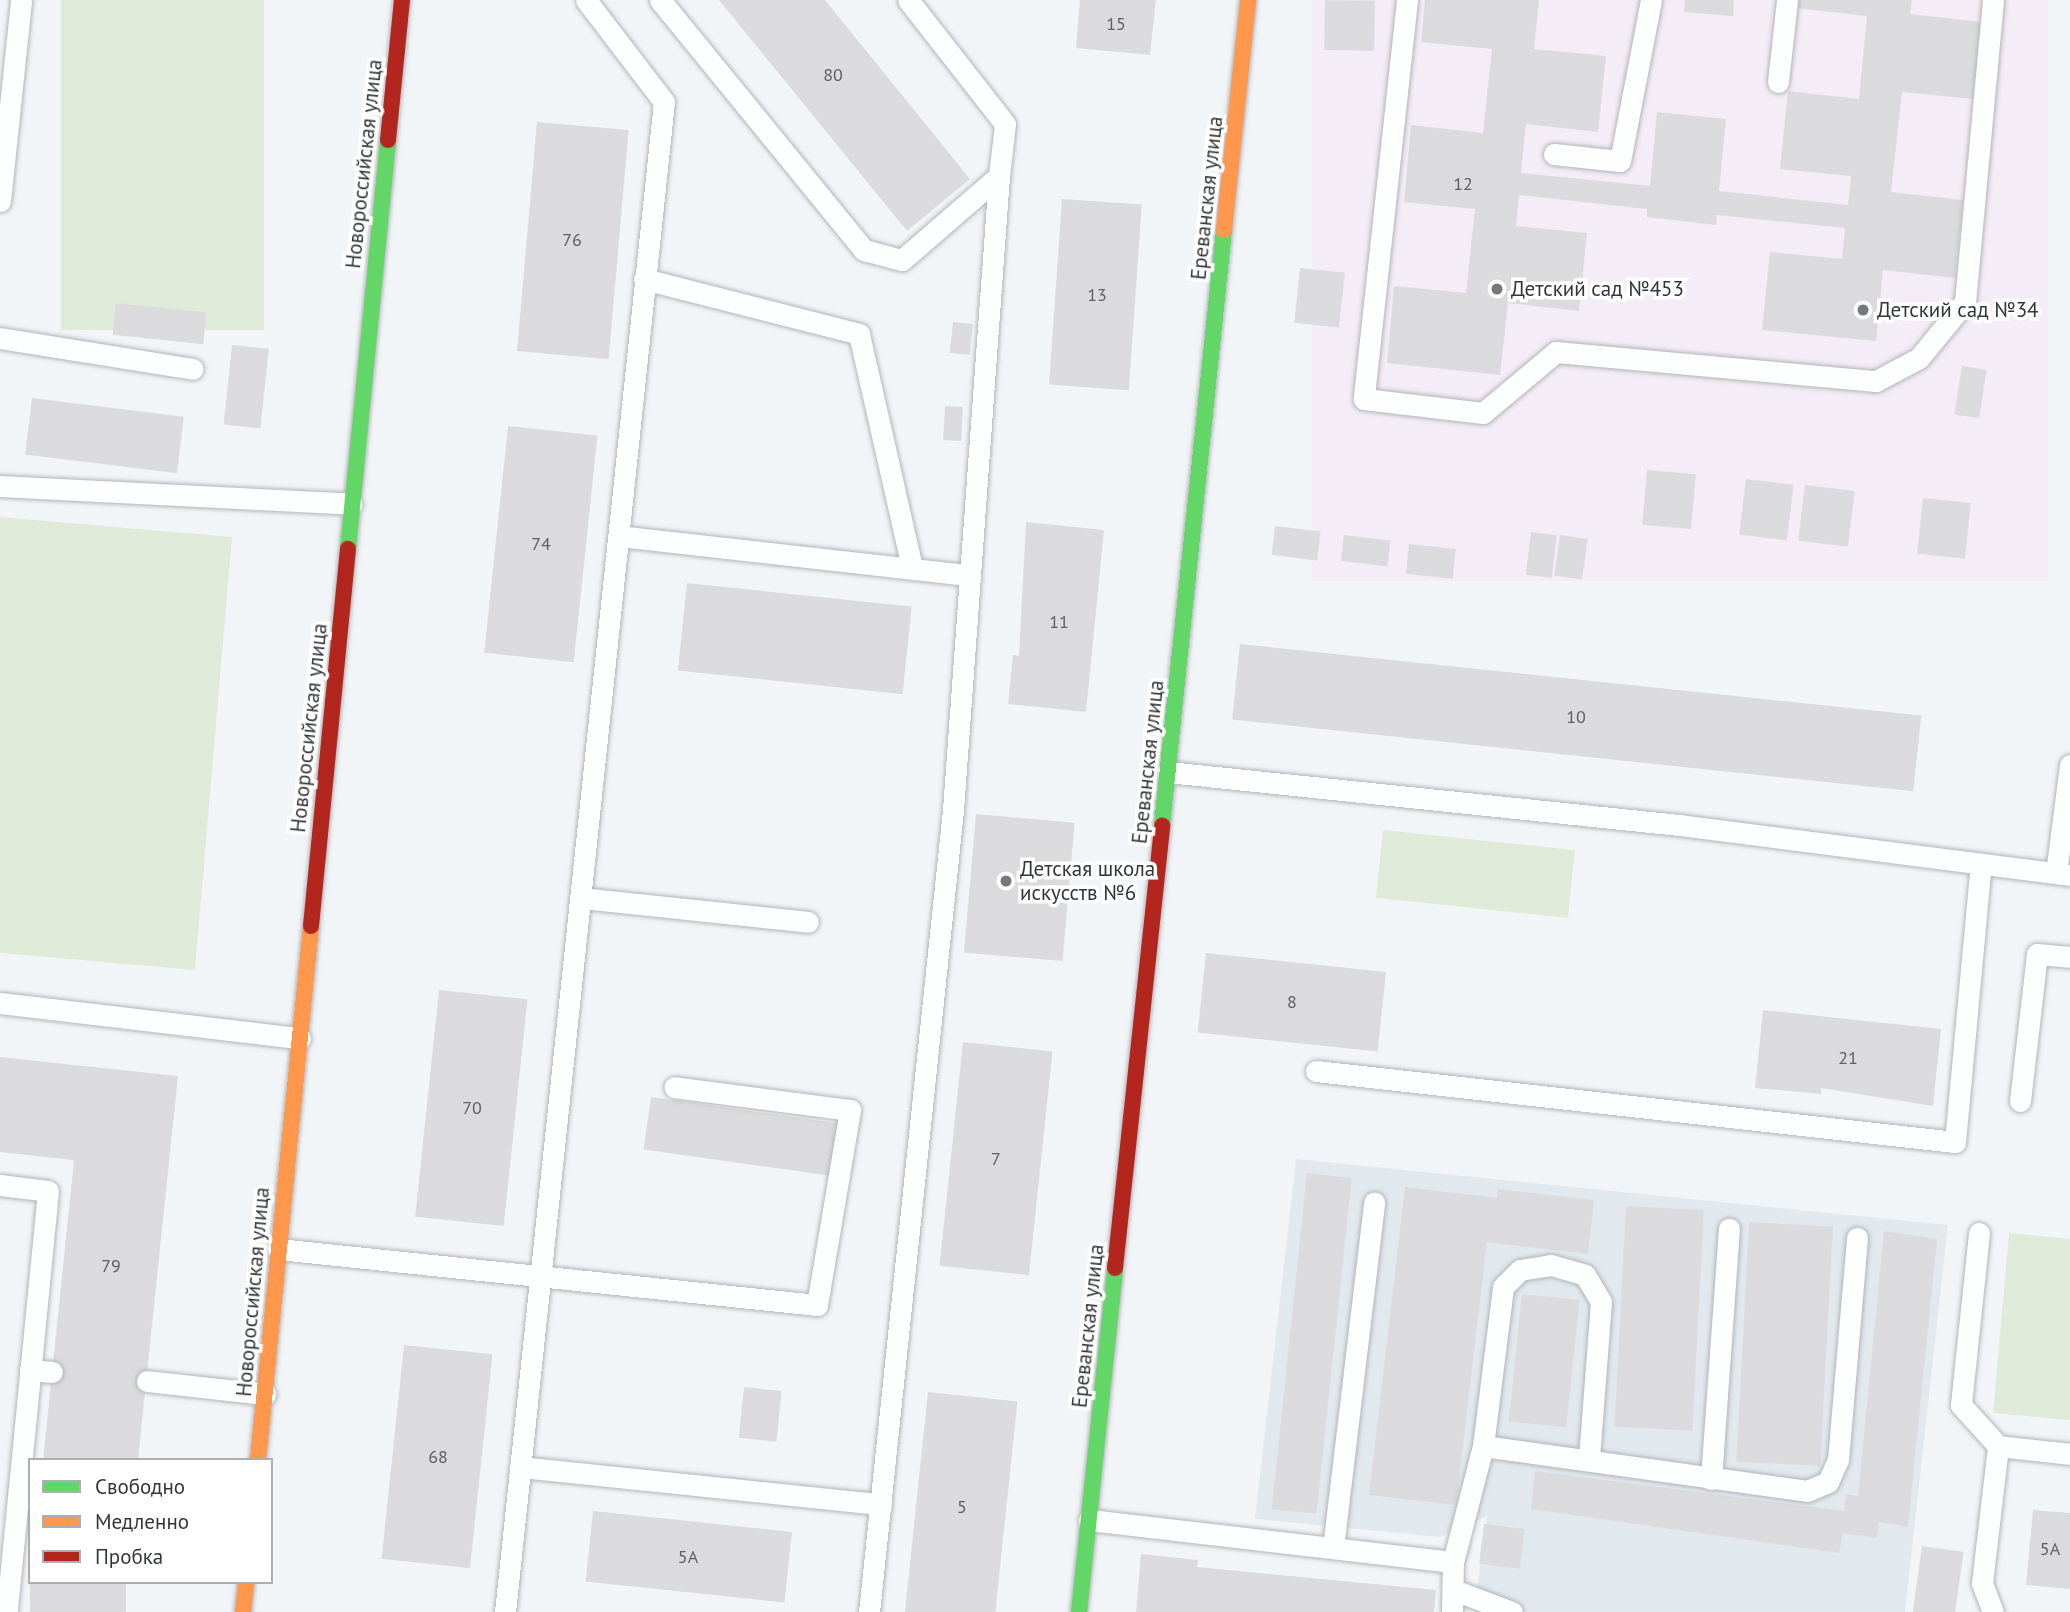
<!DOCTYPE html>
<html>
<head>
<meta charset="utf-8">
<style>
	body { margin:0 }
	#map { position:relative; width:2070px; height:1612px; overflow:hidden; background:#f2f5f8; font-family:"PT Sans",sans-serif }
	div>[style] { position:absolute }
	.built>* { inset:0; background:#e1e9ef }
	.education>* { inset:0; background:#f4ecf6; transform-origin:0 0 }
	.green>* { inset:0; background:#dfead9; transform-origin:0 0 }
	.building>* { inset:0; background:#dbdbdd; transform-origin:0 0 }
	.roads { filter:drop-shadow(0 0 2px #b3b5b8) drop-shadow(0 0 2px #b3b5b8) }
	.lane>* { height:21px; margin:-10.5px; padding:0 10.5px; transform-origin:10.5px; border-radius:10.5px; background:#fdfefe }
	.fast>* { height:16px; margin:-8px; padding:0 8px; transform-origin:8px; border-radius:8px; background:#63d668 }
	.slow>* { height:16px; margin:-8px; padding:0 8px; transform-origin:8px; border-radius:8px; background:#ff974d }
	.jam>* { height:16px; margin:-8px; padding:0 8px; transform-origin:8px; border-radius:8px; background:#b3261e }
	.dots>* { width:19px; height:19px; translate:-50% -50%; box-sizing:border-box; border:4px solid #fff; border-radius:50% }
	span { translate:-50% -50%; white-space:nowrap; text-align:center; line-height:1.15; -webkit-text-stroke:7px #fff; paint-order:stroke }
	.number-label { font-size:18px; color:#5e6062 }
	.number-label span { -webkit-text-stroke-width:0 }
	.street-label { font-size:21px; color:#323537 }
	.poi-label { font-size:21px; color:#323537 }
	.left { translate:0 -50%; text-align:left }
	.legend { position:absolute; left:28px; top:1458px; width:245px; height:126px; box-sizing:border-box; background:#fff; border:2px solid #adaeaf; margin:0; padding:9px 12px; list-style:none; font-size:21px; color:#323537 }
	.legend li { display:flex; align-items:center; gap:14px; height:35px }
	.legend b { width:35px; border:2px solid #adaeaf }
</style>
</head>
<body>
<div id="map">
	<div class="built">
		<i style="clip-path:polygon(1296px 1159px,1948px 1225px,1905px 1612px,1474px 1612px,1487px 1516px,1440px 1537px,1255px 1519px)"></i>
	</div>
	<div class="education">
		<i style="left:1312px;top:0;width:736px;height:581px"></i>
	</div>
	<div class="green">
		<i style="left:61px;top:0;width:203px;height:330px"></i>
		<i style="clip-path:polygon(0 517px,232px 537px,195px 970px,0 953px)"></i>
		<i style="left:1383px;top:830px;width:193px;height:68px;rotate:6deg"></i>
		<i style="clip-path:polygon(2009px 1233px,2070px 1239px,2070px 1420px,1993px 1413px)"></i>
	</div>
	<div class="building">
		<i style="clip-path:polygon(719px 0,825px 0,970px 179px,907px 231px)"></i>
		<i style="clip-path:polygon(1080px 0,1156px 0,1150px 55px,1076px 48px)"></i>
		<i style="left:1325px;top:0;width:50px;height:50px;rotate:1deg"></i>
		<i style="clip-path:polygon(1425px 0,1539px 0,1534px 49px,1606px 56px,1598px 132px,1526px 124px,1521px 173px,1650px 186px,1657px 112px,1726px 119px,1719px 191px,1848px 205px,1851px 176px,1780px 169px,1788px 91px,1859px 99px,1867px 16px,1796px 8px,1797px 0,1912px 0,1910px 14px,1981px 22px,1973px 99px,1902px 92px,1891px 192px,1963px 200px,1955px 278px,1883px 270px,1876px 341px,1762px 330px,1770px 252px,1842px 259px,1845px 228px,1717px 215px,1716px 225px,1647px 217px,1647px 209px,1519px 195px,1516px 226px,1587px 233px,1579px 311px,1508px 303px,1500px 375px,1387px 363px,1394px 286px,1466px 293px,1475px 209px,1404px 202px,1411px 125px,1483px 133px,1492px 49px,1421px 42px)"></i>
		<i style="clip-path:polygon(1685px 0,1734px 0,1733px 16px,1684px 12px)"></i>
		<i style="left:537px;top:122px;width:92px;height:230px;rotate:5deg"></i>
		<i style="left:1062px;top:199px;width:80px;height:186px;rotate:4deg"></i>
		<i style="left:1300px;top:268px;width:45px;height:55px;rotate:6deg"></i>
		<i style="left:116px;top:303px;width:91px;height:32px;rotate:6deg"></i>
		<i style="left:953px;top:322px;width:20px;height:31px;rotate:6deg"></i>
		<i style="left:232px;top:345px;width:37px;height:80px;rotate:6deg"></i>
		<i style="left:1962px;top:366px;width:25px;height:49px;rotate:9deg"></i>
		<i style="left:32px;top:398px;width:153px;height:57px;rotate:7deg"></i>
		<i style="left:945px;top:406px;width:18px;height:34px;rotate:3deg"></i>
		<i style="left:508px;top:426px;width:90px;height:228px;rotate:6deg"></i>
		<i style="left:1647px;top:470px;width:49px;height:55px;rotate:5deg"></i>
		<i style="left:1746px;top:479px;width:48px;height:56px;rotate:7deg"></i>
		<i style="left:1805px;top:485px;width:50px;height:56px;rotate:7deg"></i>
		<i style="left:1923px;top:498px;width:48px;height:56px;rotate:6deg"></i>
		<i style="clip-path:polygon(1026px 522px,1104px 530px,1086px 712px,1008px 704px,1013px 655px,1019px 656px)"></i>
		<i style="left:1275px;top:526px;width:46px;height:29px;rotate:7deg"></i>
		<i style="left:1531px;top:532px;width:26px;height:43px;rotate:7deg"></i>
		<i style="left:1344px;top:535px;width:47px;height:26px;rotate:7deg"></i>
		<i style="left:1560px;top:535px;width:28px;height:41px;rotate:8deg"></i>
		<i style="left:1409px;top:544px;width:47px;height:30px;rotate:6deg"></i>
		<i style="left:687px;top:583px;width:226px;height:88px;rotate:6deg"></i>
		<i style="left:1240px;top:644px;width:685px;height:76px;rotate:6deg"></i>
		<i style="left:976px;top:814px;width:99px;height:139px;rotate:5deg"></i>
		<i style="left:1206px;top:953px;width:181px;height:80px;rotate:6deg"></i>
		<i style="left:439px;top:990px;width:89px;height:228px;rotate:6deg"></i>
		<i style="clip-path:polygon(1763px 1010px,1941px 1029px,1933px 1106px,1821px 1088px,1821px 1094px,1755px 1088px)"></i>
		<i style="left:963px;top:1042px;width:90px;height:225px;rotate:6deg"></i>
		<i style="clip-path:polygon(0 1057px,178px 1076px,138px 1460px,43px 1460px,74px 1160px,0 1152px)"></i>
		<i style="left:651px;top:1097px;width:188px;height:53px;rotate:8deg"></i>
		<i style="left:1307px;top:1173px;width:45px;height:338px;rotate:6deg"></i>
		<i style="clip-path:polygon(1405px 1187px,1497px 1198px,1498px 1189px,1594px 1200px,1588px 1254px,1487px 1242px,1456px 1505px,1369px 1495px)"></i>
		<i style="left:1626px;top:1206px;width:78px;height:221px;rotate:3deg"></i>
		<i style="left:1749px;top:1222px;width:84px;height:240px;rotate:3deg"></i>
		<i style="clip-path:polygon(1884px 1231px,1937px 1239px,1908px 1527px,1879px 1522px,1877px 1538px,1843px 1533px,1839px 1553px,1531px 1509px,1535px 1471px,1844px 1511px,1846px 1494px,1858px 1496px)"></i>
		<i style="left:1522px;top:1294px;width:58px;height:128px;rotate:6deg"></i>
		<i style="left:404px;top:1345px;width:89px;height:215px;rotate:6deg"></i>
		<i style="left:744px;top:1387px;width:38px;height:51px;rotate:6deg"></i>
		<i style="left:928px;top:1392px;width:90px;height:221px;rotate:6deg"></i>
		<i style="clip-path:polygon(2033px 1510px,2070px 1513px,2070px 1589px,2026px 1585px)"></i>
		<i style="left:593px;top:1511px;width:200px;height:71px;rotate:6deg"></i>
		<i style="left:1484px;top:1524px;width:41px;height:40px;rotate:7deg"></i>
		<i style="left:1922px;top:1546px;width:42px;height:67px;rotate:8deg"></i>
		<i style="clip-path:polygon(1141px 1554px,1198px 1560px,1197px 1567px,1436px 1590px,1434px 1612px,1136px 1612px)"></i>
		<i style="left:30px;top:1582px;width:96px;height:30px"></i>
	</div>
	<div class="roads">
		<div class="lane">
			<i style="left:660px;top:0;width:323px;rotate:50.8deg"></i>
			<i style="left:864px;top:250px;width:39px;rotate:15deg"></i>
			<i style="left:902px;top:260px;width:128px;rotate:-40.9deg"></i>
			<i style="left:999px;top:176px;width:52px;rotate:-83.4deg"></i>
			<i style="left:1005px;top:124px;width:157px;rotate:-128deg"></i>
			<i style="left:1407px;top:0;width:401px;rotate:96.2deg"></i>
			<i style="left:1364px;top:399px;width:120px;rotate:6.7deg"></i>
			<i style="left:1483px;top:413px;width:95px;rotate:-39.9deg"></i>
			<i style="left:1556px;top:352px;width:321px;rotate:5.2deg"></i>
			<i style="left:1876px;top:381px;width:49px;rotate:-28.1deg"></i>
			<i style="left:1919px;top:358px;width:72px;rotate:-50.6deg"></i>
			<i style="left:1965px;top:302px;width:303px;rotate:-84.7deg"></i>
			<i style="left:1778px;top:82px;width:82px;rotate:-83.7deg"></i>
			<i style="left:1554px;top:154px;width:66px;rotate:6.1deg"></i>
			<i style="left:1620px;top:161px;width:164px;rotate:-79.1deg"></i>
			<i style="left:0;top:201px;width:202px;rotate:-84deg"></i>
			<i style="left:644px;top:279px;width:222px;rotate:14.3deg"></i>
			<i style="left:859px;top:334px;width:239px;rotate:77.2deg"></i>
			<i style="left:0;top:338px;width:195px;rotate:9.1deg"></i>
			<i style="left:0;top:486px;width:352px;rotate:2.9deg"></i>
			<i style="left:619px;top:536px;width:352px;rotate:6.4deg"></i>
			<i style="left:1168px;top:772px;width:514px;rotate:5.92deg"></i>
			<i style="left:1679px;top:825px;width:394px;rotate:7.3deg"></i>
			<i style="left:2056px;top:873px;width:109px;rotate:-82.6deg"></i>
			<i style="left:581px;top:898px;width:228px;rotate:6deg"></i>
			<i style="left:0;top:1003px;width:302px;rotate:6.7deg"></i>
			<i style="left:1316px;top:1071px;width:643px;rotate:6.34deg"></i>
			<i style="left:1955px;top:1142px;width:279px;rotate:-84.7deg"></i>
			<i style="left:2020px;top:1101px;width:148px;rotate:-83.4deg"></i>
			<i style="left:2037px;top:954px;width:33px;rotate:5deg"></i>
			<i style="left:0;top:1185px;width:48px;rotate:7.1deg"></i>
			<i style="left:48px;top:1191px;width:423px;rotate:95.6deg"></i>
			<i style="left:1979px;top:1233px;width:173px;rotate:96deg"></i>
			<i style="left:1961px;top:1405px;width:55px;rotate:47.9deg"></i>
			<i style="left:278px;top:1249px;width:542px;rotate:5.93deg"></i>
			<i style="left:817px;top:1305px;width:198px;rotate:-80.4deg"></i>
			<i style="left:850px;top:1110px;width:177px;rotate:-172.6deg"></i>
			<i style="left:30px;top:1370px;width:22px;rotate:5deg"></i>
			<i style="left:147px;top:1381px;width:119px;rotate:6.3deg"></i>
			<i style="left:1483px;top:1446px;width:327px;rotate:7.9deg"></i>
			<i style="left:1807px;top:1491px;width:23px;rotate:-23deg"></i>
			<i style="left:1828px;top:1482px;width:24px;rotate:-66deg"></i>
			<i style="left:1838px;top:1460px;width:223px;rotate:-85.1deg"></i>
			<i style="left:520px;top:1467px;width:363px;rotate:5.9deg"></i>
			<i style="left:1711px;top:1479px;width:251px;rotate:-85.9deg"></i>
			<i style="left:1089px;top:1520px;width:366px;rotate:6.6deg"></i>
			<i style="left:1333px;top:1548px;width:348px;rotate:-83.2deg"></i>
			<i style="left:1454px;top:1590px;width:62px;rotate:20.8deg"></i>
			<i style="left:505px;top:1612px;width:1518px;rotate:-83.99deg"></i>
			<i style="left:664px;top:102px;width:128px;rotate:-127.4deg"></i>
			<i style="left:869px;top:1612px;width:806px;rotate:-84.02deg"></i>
			<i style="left:953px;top:810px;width:636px;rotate:-85.85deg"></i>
			<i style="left:1452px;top:1612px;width:50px;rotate:-88.9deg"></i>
			<i style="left:1453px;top:1562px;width:120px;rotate:-75.5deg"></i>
			<i style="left:1483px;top:1446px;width:160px;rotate:-82.8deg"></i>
			<i style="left:1503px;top:1287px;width:24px;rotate:-45deg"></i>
			<i style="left:1520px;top:1270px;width:31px;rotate:-9deg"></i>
			<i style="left:1551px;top:1265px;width:35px;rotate:16deg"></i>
			<i style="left:1585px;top:1275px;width:31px;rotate:59deg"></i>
			<i style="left:1601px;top:1302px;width:156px;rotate:94.4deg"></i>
			<i style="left:1993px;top:1612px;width:31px;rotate:-111deg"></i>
			<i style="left:1982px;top:1583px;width:138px;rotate:-83.3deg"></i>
			<i style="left:1998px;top:1446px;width:72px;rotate:6.3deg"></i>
		</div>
		<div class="fast">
			<i style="left:348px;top:549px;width:411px;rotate:-84.4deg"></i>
			<i style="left:1162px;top:825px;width:598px;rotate:-84.05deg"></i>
			<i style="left:1079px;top:1612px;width:346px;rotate:-84deg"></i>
		</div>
		<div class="slow">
			<i style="left:1224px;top:230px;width:231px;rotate:-84deg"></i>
			<i style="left:258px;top:1460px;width:537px;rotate:-84.33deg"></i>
			<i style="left:243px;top:1612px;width:30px;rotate:-84deg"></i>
		</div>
		<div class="jam">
			<i style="left:388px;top:140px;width:141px;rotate:-84.3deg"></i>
			<i style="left:311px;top:926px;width:379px;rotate:-84.4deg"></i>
			<i style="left:1115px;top:1268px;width:445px;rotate:-83.9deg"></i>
		</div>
	</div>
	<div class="dots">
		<i style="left:1497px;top:289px;background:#75787b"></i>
		<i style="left:1863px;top:310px;background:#75787b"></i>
		<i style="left:1006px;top:881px;background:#75787b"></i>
	</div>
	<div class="number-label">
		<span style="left:1116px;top:24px">15</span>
		<span style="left:833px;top:75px">80</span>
		<span style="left:1463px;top:184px">12</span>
		<span style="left:572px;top:240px">76</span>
		<span style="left:1097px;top:295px">13</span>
		<span style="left:541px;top:544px">74</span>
		<span style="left:1059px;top:622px">11</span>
		<span style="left:1576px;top:717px">10</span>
		<span style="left:1292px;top:1002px">8</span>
		<span style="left:1848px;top:1058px">21</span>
		<span style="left:472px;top:1108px">70</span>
		<span style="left:996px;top:1159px">7</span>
		<span style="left:111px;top:1266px">79</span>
		<span style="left:438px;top:1457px">68</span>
		<span style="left:962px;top:1507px">5</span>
		<span style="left:2050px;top:1549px">5А</span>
		<span style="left:688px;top:1557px">5А</span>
	</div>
	<div class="street-label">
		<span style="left:364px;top:164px;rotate:-84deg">Новороссийская улица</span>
		<span style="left:1207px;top:198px;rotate:-84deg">Ереванская улица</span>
		<span style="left:309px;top:728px;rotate:-84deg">Новороссийская улица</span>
		<span style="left:1148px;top:762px;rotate:-84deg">Ереванская улица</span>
		<span style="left:253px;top:1292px;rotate:-85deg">Новороссийская улица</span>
		<span style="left:1088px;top:1326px;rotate:-84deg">Ереванская улица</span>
	</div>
	<div class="poi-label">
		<span class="left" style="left:1511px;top:289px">Детский сад №453</span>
		<span class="left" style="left:1877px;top:310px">Детский сад №34</span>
		<span class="left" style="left:1020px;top:881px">Детская школа<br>искусств №6</span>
	</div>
	<ul class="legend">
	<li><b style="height:9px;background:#63d668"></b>Свободно</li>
	<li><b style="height:9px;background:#ff974d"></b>Медленно</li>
	<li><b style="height:9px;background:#b3261e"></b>Пробка</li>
	</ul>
</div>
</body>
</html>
